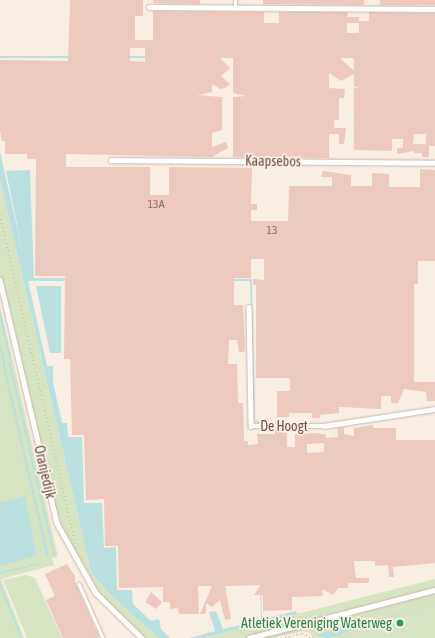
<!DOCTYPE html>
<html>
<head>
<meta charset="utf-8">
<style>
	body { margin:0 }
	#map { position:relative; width:435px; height:638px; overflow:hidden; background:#f9eee4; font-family:"Asap Condensed",sans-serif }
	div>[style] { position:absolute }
	.green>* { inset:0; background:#d7e5c4 }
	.water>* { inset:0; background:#bbe0e0; transform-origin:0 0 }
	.stream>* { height:1.5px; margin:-0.75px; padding:0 0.75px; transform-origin:0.75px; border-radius:0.75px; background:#bbe0e0 }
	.building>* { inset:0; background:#eccabf; transform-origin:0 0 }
	.path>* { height:1px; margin-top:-0.5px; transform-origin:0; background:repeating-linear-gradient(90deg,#d0ada2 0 1px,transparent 0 4px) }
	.roads { filter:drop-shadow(0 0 1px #ccb7af) drop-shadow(0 0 1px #ccb7af) }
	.lane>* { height:2.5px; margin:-1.25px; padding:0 1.25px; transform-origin:1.25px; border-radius:1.25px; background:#fff }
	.street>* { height:4.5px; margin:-2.25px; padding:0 2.25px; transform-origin:2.25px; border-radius:2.25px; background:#fff }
	.dots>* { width:11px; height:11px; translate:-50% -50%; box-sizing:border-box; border:2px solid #fdf2ea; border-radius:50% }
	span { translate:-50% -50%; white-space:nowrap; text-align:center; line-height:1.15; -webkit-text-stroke:3.5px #fdf2ea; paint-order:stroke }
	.number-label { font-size:12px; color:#8e716a }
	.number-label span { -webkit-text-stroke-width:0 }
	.street-label { font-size:14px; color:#6f534d }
	.leisure-label { font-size:14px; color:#27864d }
	.right { translate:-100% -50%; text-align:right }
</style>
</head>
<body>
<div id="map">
	<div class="green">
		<i style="clip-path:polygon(0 179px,91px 572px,109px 594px,159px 638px,143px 638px,100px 594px,56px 517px,0 277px)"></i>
		<i style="clip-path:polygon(0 306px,58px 556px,52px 558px,54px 565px,1px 579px,24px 638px,0 638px)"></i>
		<i style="clip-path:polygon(26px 575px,35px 578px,62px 638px,27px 638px,3px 580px)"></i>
		<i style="clip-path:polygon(435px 579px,435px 588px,244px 638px,202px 638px)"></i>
		<i style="clip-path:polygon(435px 591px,435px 638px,313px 638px,310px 633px,303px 631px,274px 638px,252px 638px)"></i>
	</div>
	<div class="water">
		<i style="left:0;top:56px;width:435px;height:2px"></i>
		<i style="clip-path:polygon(0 152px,23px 253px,6px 171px,30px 170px,34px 278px,252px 279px,255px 420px,268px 423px,257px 423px,254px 419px,250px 281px,28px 281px,47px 366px,53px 366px,53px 382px,62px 423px,67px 423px,68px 437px,82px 437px,84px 503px,102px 503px,104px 548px,116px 547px,117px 590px,132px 590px,133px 604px,151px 621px,159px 619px,161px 629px,170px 638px,159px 638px,109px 594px,91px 572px,0 179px)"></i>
		<i style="clip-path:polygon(36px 286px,61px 286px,61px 353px,50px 353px)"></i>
		<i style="clip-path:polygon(256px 434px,262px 619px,296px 611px,297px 614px,202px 638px,190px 638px,215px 631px,209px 612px,216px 611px,223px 629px,261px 620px)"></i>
		<i style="clip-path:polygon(25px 496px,36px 553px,32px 557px,0 566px,0 503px)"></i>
		<i style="clip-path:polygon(435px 605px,356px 627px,340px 635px,327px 638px,317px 635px)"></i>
	</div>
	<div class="stream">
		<i style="left:0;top:312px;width:49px;rotate:77.1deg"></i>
		<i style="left:0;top:342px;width:22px;rotate:77deg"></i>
		<i style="left:10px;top:363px;width:198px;rotate:76.9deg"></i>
		<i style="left:4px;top:365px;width:195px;rotate:77deg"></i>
		<i style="left:0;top:573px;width:40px;rotate:-13deg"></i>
		<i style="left:0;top:584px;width:58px;rotate:67.8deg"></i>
	</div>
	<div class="building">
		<i style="clip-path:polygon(evenodd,70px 0,143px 0,143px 16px,135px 16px,135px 40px,153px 40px,153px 11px,264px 12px,264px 23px,279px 23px,279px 12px,348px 12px,347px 17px,359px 17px,359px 21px,369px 21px,369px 12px,435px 13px,435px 146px,429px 146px,429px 157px,422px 157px,422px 153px,414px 153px,414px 151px,397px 154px,397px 148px,403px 148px,403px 139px,392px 139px,392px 151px,354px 150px,354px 88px,359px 88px,354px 86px,354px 74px,341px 81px,329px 73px,329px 88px,345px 89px,344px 98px,339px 98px,339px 120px,334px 120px,334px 128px,346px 128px,344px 144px,339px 144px,339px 134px,329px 134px,329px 158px,233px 157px,233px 97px,246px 96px,233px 93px,233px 57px,219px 57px,230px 68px,221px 76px,230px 84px,225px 88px,220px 89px,212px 84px,212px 92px,197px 95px,222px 97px,222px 130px,212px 133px,212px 147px,226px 142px,228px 148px,212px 157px,66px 154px,66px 167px,150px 167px,150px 195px,169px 195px,169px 167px,252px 168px,251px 204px,257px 204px,257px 210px,251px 210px,251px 221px,288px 221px,289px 186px,332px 186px,332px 177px,321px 177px,323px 171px,351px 175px,351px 186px,372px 186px,372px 173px,389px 174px,389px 187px,420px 187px,420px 169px,435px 170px,435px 261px,418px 261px,418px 284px,414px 284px,414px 382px,435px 382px,435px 401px,427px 401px,426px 392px,404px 389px,398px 403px,391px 403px,391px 396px,381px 396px,381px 409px,339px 407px,339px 413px,320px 415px,320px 418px,312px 418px,312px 413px,289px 413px,289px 417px,277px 417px,277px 391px,290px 391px,290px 378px,256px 378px,256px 285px,253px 285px,253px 279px,264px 280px,264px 259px,251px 259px,251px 278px,234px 278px,234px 305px,243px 305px,245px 348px,244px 352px,239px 352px,237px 340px,229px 340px,228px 364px,237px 364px,238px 403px,243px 403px,244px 441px,248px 441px,248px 445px,258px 444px,257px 434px,275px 434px,275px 430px,287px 433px,287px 447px,295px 447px,295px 434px,317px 433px,326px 435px,326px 438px,338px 437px,337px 428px,344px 427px,344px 434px,354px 436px,354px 428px,373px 425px,373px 428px,396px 428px,396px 440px,435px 440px,435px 563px,393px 567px,394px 577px,389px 577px,388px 565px,375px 566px,375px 561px,354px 561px,356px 578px,369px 578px,369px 583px,348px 583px,348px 588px,338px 588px,333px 595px,322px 589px,323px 596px,292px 597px,292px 610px,263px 611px,263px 595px,254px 595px,261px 585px,225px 586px,231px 619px,225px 620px,220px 600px,212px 607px,206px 603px,206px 614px,200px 614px,212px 586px,198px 586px,199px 614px,179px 614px,178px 608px,170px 609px,170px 602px,163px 602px,163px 587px,119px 588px,118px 546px,105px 546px,104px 499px,86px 500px,84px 435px,72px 435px,70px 359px,64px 359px,65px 276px,35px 276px,36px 159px,27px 159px,27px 154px,5px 154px,5px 141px,2px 141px,0 131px,0 60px,68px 61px,70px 0,347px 23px,359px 23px,359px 33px,347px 33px,347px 23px,70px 0,130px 48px,145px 48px,145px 62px,130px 61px,130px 48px,70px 0,340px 58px,354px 58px,354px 71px,340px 58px,70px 0,414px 134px,426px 134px,426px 144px,413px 144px,414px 134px,70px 0,324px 443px,324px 452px,307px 453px,307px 444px,324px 443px)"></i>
		<i style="clip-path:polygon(153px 0,200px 0,200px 4px,153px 3px)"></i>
		<i style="clip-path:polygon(263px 0,364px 0,364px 5px,263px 4px)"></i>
		<i style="left:380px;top:0;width:55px;height:5px"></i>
		<i style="clip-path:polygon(67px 564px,75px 576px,75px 582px,99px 637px,97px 638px,63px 638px,46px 600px,55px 596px,45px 574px)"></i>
		<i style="clip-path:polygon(151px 592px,162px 602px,156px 609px,145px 602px)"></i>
	</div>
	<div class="path">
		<i style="left:0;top:215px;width:344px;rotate:77.1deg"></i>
		<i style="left:309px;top:633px;width:7px;rotate:-63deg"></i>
		<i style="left:281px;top:638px;width:22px;rotate:-13deg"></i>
		<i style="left:302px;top:633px;width:11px;rotate:27deg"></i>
	</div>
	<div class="roads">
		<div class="lane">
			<i style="left:235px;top:6px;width:6px;rotate:-90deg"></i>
			<i style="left:79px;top:584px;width:59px;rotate:66deg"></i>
		</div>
		<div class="street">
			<i style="left:149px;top:7px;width:286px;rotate:0.4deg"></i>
			<i style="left:111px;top:160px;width:324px;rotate:0.5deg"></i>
			<i style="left:0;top:280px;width:250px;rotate:76.8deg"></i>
			<i style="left:57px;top:523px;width:80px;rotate:60.9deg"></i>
			<i style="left:96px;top:593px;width:64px;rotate:44.4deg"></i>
			<i style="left:249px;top:307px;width:119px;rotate:89deg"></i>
			<i style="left:251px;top:426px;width:73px"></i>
			<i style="left:324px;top:426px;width:112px;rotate:-8.7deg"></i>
			<i style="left:249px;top:638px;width:192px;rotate:-14.5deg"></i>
		</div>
	</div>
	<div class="dots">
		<i style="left:400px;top:623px;background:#2e9e5b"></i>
	</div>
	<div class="number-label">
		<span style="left:156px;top:205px">13A</span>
		<span style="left:272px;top:231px">13</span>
	</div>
	<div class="street-label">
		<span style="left:273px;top:161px;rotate:1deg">Kaapsebos</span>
		<span style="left:284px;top:426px">De Hoogt</span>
		<span style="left:45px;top:472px;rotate:77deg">Oranjedijk</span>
	</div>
	<div class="leisure-label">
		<span class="right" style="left:392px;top:623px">Atletiek Vereniging Waterweg</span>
	</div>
</div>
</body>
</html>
